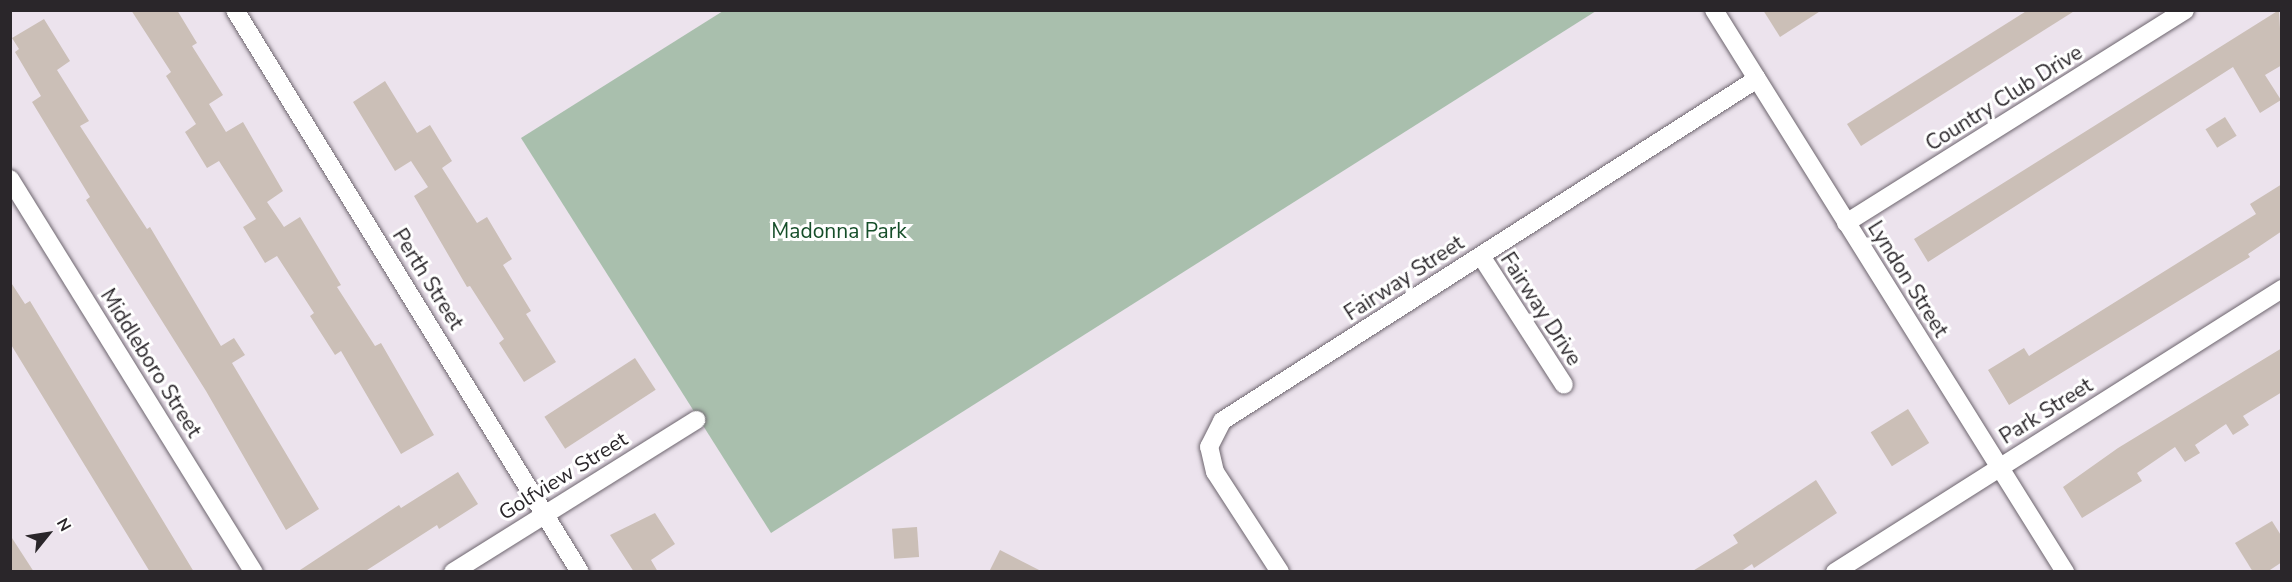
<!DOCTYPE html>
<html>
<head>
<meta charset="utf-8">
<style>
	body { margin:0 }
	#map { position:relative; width:2292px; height:582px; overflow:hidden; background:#ece3ed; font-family:"Nunito Sans",sans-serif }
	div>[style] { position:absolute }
	.green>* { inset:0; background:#a9bfad }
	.building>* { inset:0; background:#cbbfb7; transform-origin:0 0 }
	.roads { filter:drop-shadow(0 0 2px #6d656e) drop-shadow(0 0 2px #6d656e) }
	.street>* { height:18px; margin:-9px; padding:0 9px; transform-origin:9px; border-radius:9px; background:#fff }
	span { translate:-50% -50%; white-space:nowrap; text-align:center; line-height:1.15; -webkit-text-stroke:6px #fff; paint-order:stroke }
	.street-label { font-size:21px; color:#2a262a }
	.park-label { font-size:21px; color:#154e29 }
	.frame { position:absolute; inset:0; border:12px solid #2a262a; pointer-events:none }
	.north { position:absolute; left:18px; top:504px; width:60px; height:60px; -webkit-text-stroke:4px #fff; paint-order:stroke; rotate:60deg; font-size:16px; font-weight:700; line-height:24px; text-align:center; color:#2a262a }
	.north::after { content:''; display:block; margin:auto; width:21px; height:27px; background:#2a262a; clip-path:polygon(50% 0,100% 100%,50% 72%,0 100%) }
</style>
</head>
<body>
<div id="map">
	<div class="green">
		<i style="clip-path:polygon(723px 11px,1596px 11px,771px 533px,521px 138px)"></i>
	</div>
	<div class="building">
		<i style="clip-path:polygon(131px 10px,177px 10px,197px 43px,192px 46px,223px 95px,209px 104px,226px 132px,243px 122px,283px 191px,267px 202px,284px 227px,300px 217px,341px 285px,337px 287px,375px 346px,381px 343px,434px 435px,401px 454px,341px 351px,335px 355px,310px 316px,314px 313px,277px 256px,265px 263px,243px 227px,256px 219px,219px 161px,207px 168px,185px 132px,196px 124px,166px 76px,171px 72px)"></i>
		<i style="clip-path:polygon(1763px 10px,1822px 10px,1780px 37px)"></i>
		<i style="clip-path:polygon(2028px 10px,2076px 10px,1861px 146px,1847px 124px)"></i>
		<i style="clip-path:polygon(2279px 10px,2282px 65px,2265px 75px,2281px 100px,2260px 113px,2233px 67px,1928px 262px,1914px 239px)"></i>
		<i style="clip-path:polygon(44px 19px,70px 61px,57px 70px,89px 121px,80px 126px,147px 229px,150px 227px,221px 346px,234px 338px,245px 355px,232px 363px,319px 509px,286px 530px,206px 391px,86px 200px,90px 197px,32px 102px,41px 96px,15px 52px,19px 49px,12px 38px)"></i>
		<i style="clip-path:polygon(385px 81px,417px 133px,430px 125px,452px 161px,442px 168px,477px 223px,487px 217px,512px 259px,503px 265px,531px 311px,526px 314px,556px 362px,524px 382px,499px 343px,504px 339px,470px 286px,467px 287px,414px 196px,428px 187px,411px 161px,395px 171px,353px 102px)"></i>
		<i style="left:2225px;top:117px;width:22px;height:23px;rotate:58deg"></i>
		<i style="clip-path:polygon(2282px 184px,2282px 231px,2248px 254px,2250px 257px,2009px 405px,1988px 370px,2024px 348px,2029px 356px,2256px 214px,2250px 204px)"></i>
		<i style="clip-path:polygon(10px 281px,25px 304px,30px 301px,194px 572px,150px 572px,10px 343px)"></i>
		<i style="clip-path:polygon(2282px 348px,2282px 392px,2243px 416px,2249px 425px,2233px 435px,2226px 424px,2195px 445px,2200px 453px,2185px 462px,2175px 447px,2137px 473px,2142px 481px,2082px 518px,2063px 487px,2118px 448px)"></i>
		<i style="left:635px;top:358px;width:38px;height:108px;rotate:57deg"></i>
		<i style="left:1908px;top:409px;width:40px;height:44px;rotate:58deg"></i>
		<i style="clip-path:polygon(458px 472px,478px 504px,439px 529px,437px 525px,364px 572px,297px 572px,399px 505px,401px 508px)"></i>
		<i style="clip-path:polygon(1816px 480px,1837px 513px,1754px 568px,1752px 564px,1740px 572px,1691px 572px,1738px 543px,1733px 535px)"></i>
		<i style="clip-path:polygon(655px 513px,675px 544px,651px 560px,658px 572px,634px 572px,610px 535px)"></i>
		<i style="clip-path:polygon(2272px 521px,2282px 537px,2282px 562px,2267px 572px,2253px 572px,2235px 543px)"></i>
		<i style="left:917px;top:527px;width:30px;height:25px;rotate:86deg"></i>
		<i style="clip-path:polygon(10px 535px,34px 572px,10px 572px)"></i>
		<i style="clip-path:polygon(1000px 550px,1043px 572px,989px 572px)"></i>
	</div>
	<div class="roads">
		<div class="street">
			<i style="left:235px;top:10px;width:659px;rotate:58.46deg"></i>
			<i style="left:1714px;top:10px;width:663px;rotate:58.01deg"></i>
			<i style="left:10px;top:179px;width:463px;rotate:58.2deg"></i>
			<i style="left:1846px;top:223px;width:400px;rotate:-32.1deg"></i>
			<i style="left:1481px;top:256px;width:153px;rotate:57.2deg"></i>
			<i style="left:453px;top:572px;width:287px;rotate:-32deg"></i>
			<i style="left:1280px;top:572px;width:119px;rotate:-123deg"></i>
			<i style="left:1215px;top:472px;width:26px;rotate:-103deg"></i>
			<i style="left:1209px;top:447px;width:29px;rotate:-63deg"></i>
			<i style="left:1222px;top:421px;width:635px;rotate:-32.59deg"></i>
			<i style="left:1835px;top:572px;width:529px;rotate:-32.34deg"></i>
		</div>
	</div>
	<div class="street-label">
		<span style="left:2004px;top:98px;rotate:-32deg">Country Club Drive</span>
		<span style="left:1404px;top:278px;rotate:-33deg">Fairway Street</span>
		<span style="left:428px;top:279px;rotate:58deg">Perth Street</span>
		<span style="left:1908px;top:279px;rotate:58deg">Lyndon Street</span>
		<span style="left:1541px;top:309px;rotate:57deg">Fairway Drive</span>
		<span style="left:151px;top:363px;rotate:58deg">Middleboro Street</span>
		<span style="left:2046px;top:411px;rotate:-32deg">Park Street</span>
		<span style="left:563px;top:476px;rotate:-32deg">Golfview Street</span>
	</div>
	<div class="park-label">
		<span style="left:839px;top:231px">Madonna Park</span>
	</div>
	<div class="frame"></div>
	<div class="north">N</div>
</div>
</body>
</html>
